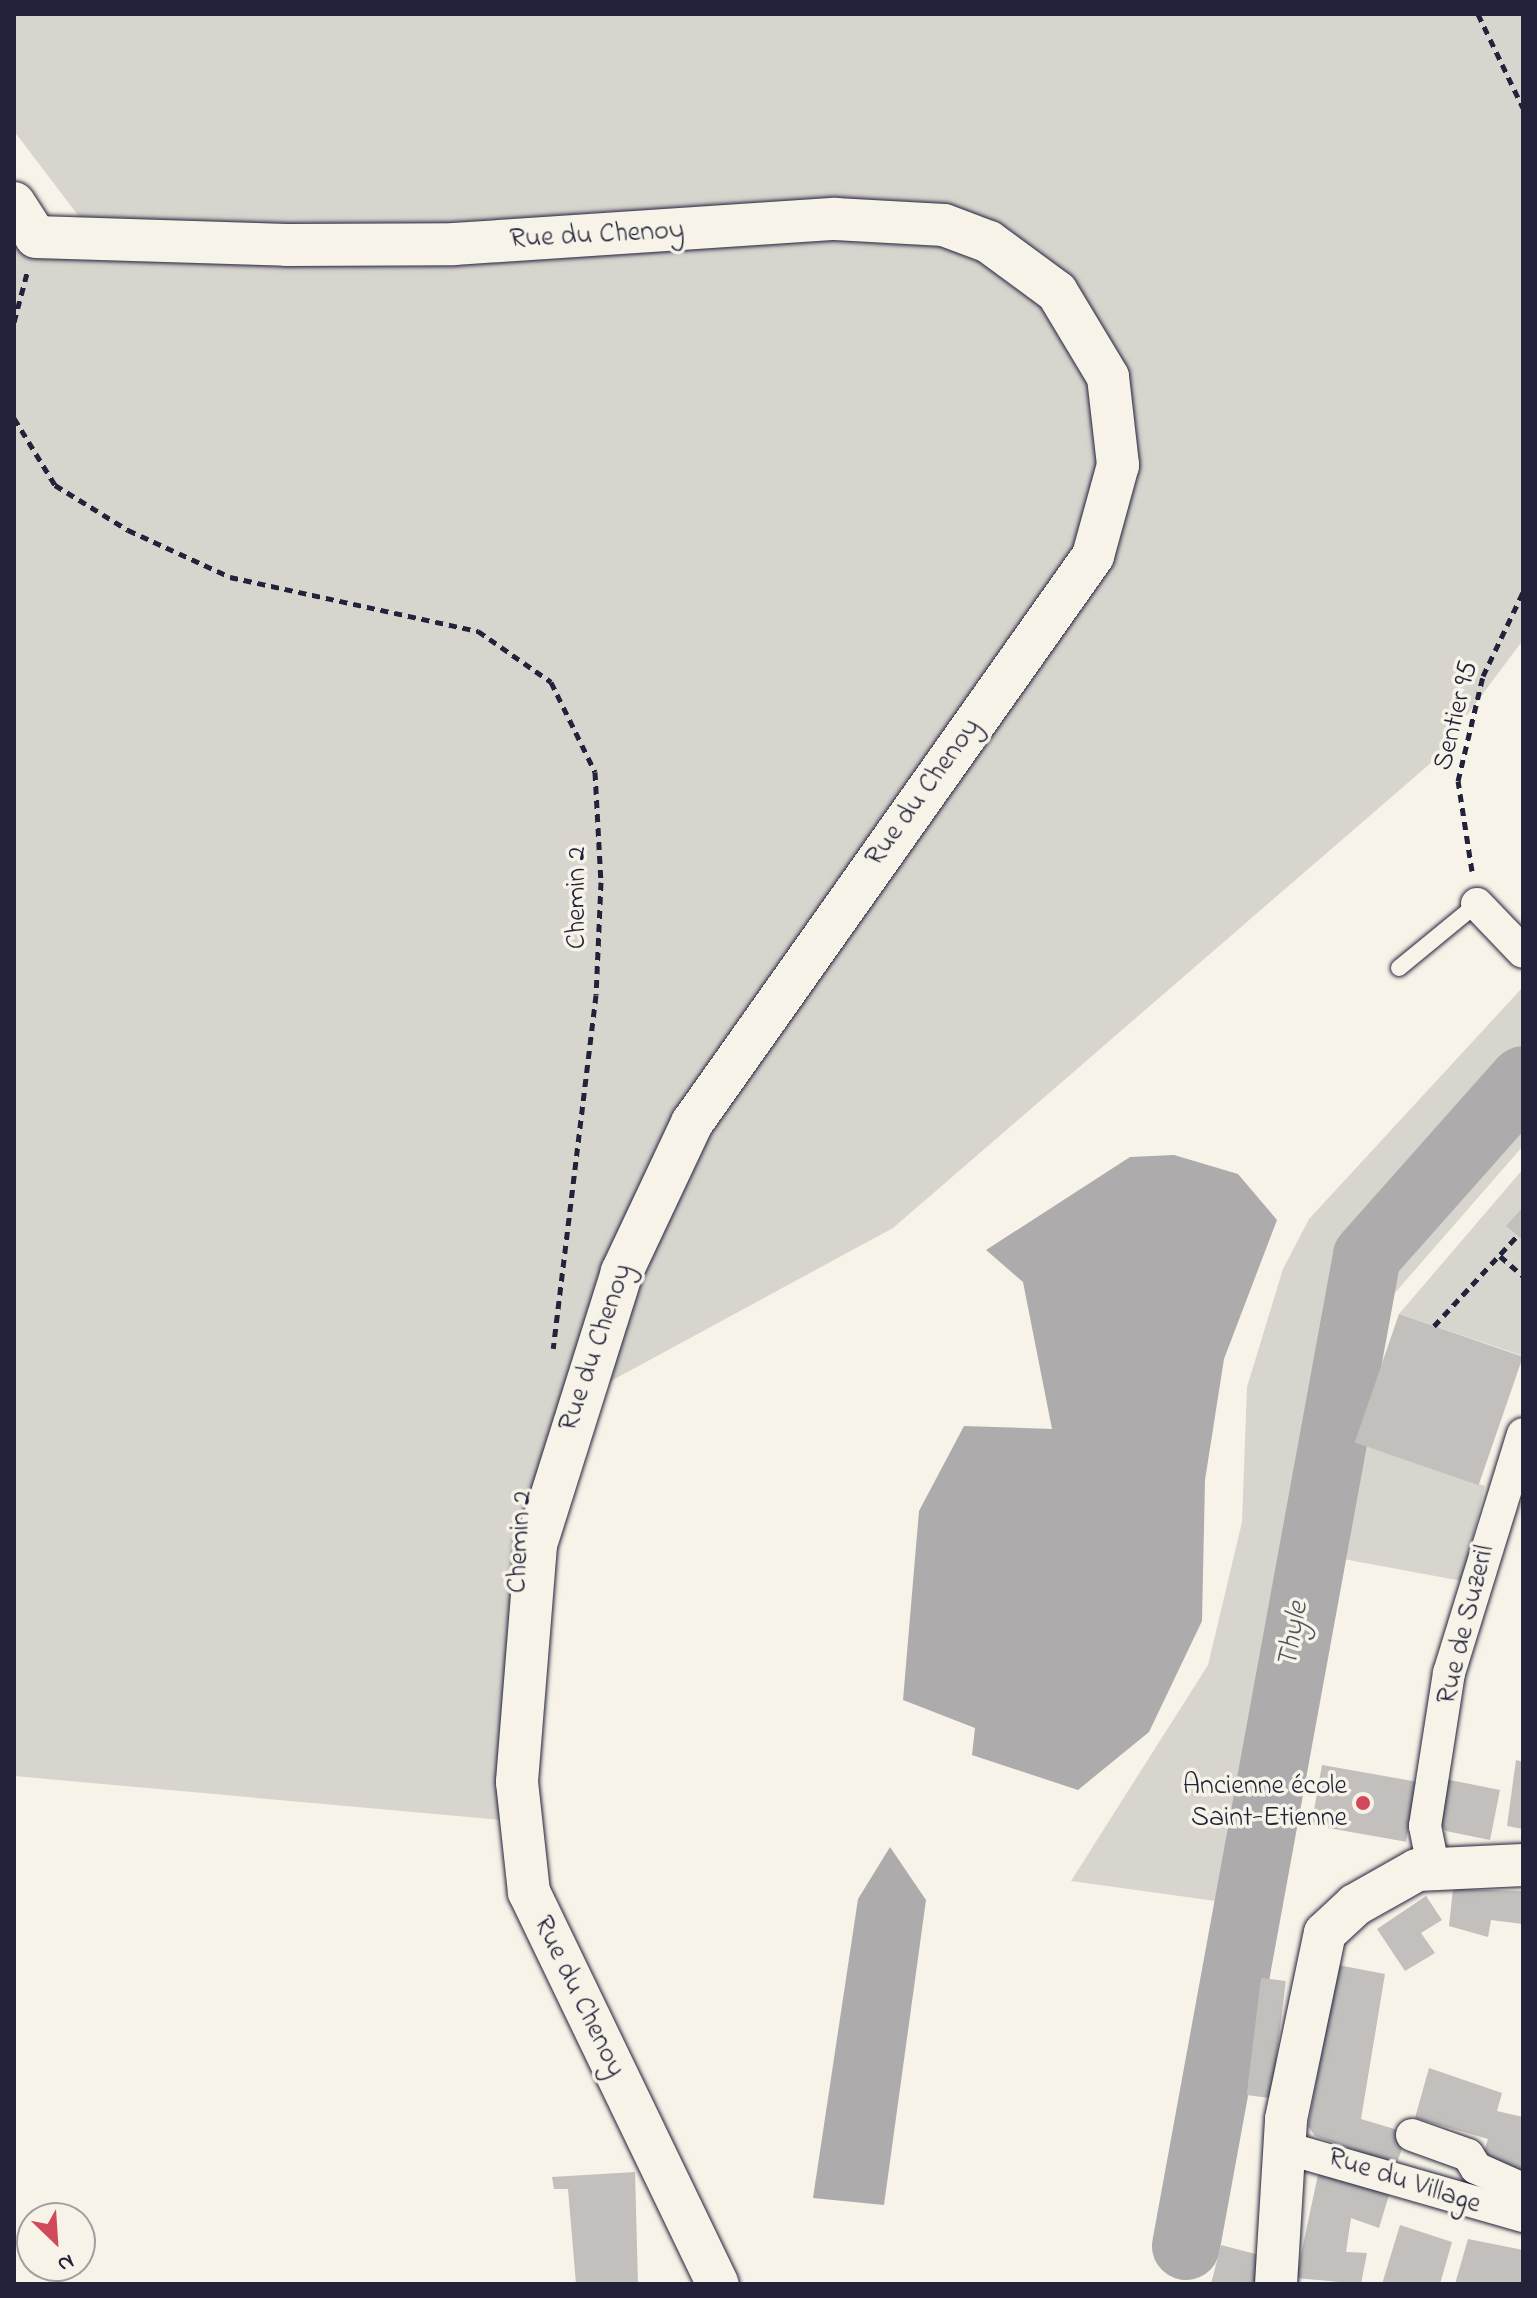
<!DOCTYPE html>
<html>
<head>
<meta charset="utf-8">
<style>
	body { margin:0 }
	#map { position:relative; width:1537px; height:2298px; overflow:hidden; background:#f7f3e8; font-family:"Indie Flower",sans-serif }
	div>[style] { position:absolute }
	.green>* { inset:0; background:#d8d5cf }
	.water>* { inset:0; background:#aeabad }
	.river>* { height:68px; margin:-34px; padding:0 34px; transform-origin:34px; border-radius:34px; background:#aeabad }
	.building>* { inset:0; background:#c2bfbd; transform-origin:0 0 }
	.path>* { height:5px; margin-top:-2.5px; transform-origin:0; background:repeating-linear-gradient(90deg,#22223b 0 8px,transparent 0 14px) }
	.roads { filter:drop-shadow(0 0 2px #22223b) drop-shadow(0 0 2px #22223b) }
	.service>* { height:16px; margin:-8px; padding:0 8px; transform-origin:8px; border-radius:8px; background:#f7f3e8 }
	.minor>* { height:32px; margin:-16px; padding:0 16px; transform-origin:16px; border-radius:16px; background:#f7f3e8 }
	.tertiary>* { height:42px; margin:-21px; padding:0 21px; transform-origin:21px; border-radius:21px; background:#f7f3e8 }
	.dots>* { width:22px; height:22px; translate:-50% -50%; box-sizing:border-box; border:4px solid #f7f3e8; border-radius:50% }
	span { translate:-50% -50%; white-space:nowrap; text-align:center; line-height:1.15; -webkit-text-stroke:7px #f7f3e8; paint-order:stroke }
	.street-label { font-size:28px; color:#22223b }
	.poi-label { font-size:28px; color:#22223b }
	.right { translate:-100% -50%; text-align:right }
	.water-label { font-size:30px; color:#535263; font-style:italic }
	.frame { position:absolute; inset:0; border:16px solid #22223b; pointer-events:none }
	.north { position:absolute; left:16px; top:2202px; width:80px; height:80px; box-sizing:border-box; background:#f7f3e8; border:2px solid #a29fa3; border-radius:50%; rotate:155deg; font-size:22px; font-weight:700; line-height:32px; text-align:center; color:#22223b }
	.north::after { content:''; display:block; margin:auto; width:28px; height:36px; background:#d1495b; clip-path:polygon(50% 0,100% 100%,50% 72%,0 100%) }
</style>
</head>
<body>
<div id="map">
	<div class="green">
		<i style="clip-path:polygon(14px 14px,1523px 14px,1523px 640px,1432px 762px,893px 1228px,585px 1395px,512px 1643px,512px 1821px,14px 1776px,14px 235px,93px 235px,14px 131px)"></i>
		<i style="clip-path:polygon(1523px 987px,1523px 1146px,1387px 1302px,1327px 1481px,1266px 1908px,1071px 1881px,1208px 1665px,1242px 1522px,1247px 1387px,1283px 1269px,1309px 1219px)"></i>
		<i style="clip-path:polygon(1523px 1169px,1523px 1356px,1399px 1314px)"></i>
		<i style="clip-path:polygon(1356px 1443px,1485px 1486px,1462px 1581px,1338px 1558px)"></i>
	</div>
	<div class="water">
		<i style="clip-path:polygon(1174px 1155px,1238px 1174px,1277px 1220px,1224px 1359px,1205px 1480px,1202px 1621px,1149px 1732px,1078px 1790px,972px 1755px,975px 1728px,903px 1700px,919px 1511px,964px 1426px,1052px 1429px,1023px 1282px,986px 1250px,1130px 1157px)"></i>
		<i style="clip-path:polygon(890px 1847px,926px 1900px,884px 2205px,813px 2198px,858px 1899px)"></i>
	</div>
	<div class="river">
		<i style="left:1186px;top:2246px;width:1006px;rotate:-79.64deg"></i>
		<i style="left:1367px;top:1256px;width:235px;rotate:-48.4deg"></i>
	</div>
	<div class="building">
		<i style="clip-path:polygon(1523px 1207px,1523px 1240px,1506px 1226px)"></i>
		<i style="left:1399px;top:1314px;width:131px;height:136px;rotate:19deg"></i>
		<i style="clip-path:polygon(1516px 1760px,1523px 1762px,1523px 1829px,1507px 1826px)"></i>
		<i style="left:1322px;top:1765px;width:96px;height:61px;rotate:10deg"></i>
		<i style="clip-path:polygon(1445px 1779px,1500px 1790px,1490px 1840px,1446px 1831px,1438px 1821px)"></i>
		<i style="clip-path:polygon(1453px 1889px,1523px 1891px,1523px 1924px,1491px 1920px,1488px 1937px,1449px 1926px)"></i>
		<i style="clip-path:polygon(1426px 1896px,1442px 1920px,1421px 1933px,1435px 1953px,1405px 1971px,1377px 1929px)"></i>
		<i style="clip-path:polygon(1338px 1965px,1385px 1974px,1361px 2119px,1408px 2133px,1396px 2165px,1315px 2136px,1308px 2126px)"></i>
		<i style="left:1261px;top:1978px;width:25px;height:118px;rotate:7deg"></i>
		<i style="clip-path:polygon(1429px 2068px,1502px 2093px,1497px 2111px,1523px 2117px,1523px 2172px,1483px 2155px,1488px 2139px,1415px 2118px)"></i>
		<i style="clip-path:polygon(1319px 2170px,1389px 2195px,1379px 2228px,1351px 2218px,1346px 2252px,1367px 2253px,1361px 2284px,1296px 2278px)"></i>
		<i style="clip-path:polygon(635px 2172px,638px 2284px,576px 2284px,568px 2189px,554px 2189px,552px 2177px)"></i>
		<i style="clip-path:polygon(1400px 2225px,1452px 2242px,1440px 2284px,1382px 2284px)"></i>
		<i style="clip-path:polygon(1468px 2239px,1523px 2250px,1523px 2284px,1455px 2284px)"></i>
		<i style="clip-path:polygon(1221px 2245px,1263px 2256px,1256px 2284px,1211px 2284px)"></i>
	</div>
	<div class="path">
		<i style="left:1478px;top:14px;width:104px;rotate:64.4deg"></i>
		<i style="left:14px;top:322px;width:51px;rotate:-75.1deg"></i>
		<i style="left:14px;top:418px;width:79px;rotate:58.5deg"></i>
		<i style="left:55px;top:485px;width:86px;rotate:31.7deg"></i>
		<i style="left:128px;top:530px;width:112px;rotate:24.7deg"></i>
		<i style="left:230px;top:577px;width:254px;rotate:12.3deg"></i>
		<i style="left:478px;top:631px;width:89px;rotate:34.9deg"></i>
		<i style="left:551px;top:682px;width:100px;rotate:63.9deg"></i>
		<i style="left:595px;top:772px;width:110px;rotate:86.9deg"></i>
		<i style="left:601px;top:882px;width:113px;rotate:92.5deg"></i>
		<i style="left:596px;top:995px;width:356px;rotate:96.9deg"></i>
		<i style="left:1472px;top:871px;width:91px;rotate:-98.8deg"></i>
		<i style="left:1458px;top:781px;width:108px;rotate:-76.6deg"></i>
		<i style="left:1483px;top:676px;width:93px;rotate:-64.5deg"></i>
		<i style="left:1500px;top:1256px;width:30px;rotate:41deg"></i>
		<i style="left:1434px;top:1326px;width:124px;rotate:-47.3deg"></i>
	</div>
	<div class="roads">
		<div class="service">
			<i style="left:1399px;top:968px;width:101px;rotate:-39.4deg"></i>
		</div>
		<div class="minor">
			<i style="left:1477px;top:904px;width:66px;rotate:46.2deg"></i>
			<i style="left:1433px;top:1866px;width:41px;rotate:-101.3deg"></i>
			<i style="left:1425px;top:1826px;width:155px;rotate:-81.1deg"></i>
			<i style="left:1449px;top:1673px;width:250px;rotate:-72.8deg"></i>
			<i style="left:1412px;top:2135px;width:59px;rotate:19.7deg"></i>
			<i style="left:1468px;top:2155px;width:15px;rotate:58deg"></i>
			<i style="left:1476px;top:2168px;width:51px;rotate:24.1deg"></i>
			<i style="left:1286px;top:2148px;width:247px;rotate:16deg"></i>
		</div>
		<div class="tertiary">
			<i style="left:14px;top:203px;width:40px;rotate:57.1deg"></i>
			<i style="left:36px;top:237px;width:251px;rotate:1.8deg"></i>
			<i style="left:287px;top:245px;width:167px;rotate:-0.3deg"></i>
			<i style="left:454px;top:244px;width:382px;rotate:-3.8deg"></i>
			<i style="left:835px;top:219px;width:109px;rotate:3.2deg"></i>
			<i style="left:944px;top:225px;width:48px;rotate:20.7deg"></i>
			<i style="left:989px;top:242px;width:84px;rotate:36.3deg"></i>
			<i style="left:1057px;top:292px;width:99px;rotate:59deg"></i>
			<i style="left:1108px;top:377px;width:89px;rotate:83.5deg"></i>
			<i style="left:1118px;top:465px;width:94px;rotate:105.4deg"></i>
			<i style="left:1093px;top:556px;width:694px;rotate:125.27deg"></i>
			<i style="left:692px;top:1123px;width:165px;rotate:115.2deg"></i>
			<i style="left:622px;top:1272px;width:286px;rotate:107.5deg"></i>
			<i style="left:536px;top:1545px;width:238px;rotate:94.6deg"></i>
			<i style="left:517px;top:1782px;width:111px;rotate:83.8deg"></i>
			<i style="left:529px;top:1892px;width:435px;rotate:64.3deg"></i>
			<i style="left:1276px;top:2284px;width:165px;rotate:-86.5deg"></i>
			<i style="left:1286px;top:2119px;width:190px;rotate:-78.2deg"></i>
			<i style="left:1325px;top:1933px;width:41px;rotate:-43deg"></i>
			<i style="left:1355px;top:1905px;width:71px;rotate:-29.4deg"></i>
			<i style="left:1417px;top:1870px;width:106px;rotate:-2.7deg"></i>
		</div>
	</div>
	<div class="dots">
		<i style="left:1363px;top:1803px;background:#d1495b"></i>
	</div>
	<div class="street-label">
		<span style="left:597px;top:236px;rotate:-3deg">Rue du Chenoy</span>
		<span style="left:1457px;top:716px;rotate:-76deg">Sentier 95</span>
		<span style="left:924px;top:793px;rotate:-54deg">Rue du Chenoy</span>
		<span style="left:578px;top:898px;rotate:-90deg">Chemin 2</span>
		<span style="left:597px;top:1348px;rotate:-71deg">Rue du Chenoy</span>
		<span style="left:521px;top:1542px;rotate:-87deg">Chemin 2</span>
		<span style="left:1467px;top:1625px;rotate:-76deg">Rue de Suzeril</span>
		<span style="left:578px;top:1997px;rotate:64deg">Rue du Chenoy</span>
		<span style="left:1404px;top:2182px;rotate:18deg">Rue du Village</span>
	</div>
	<div class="poi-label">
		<span class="right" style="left:1347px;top:1803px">Ancienne école<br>Saint-Etienne</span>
	</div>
	<div class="water-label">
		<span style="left:1294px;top:1635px;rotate:-80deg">Thyle</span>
	</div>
	<div class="frame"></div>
	<div class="north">N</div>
</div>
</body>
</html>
